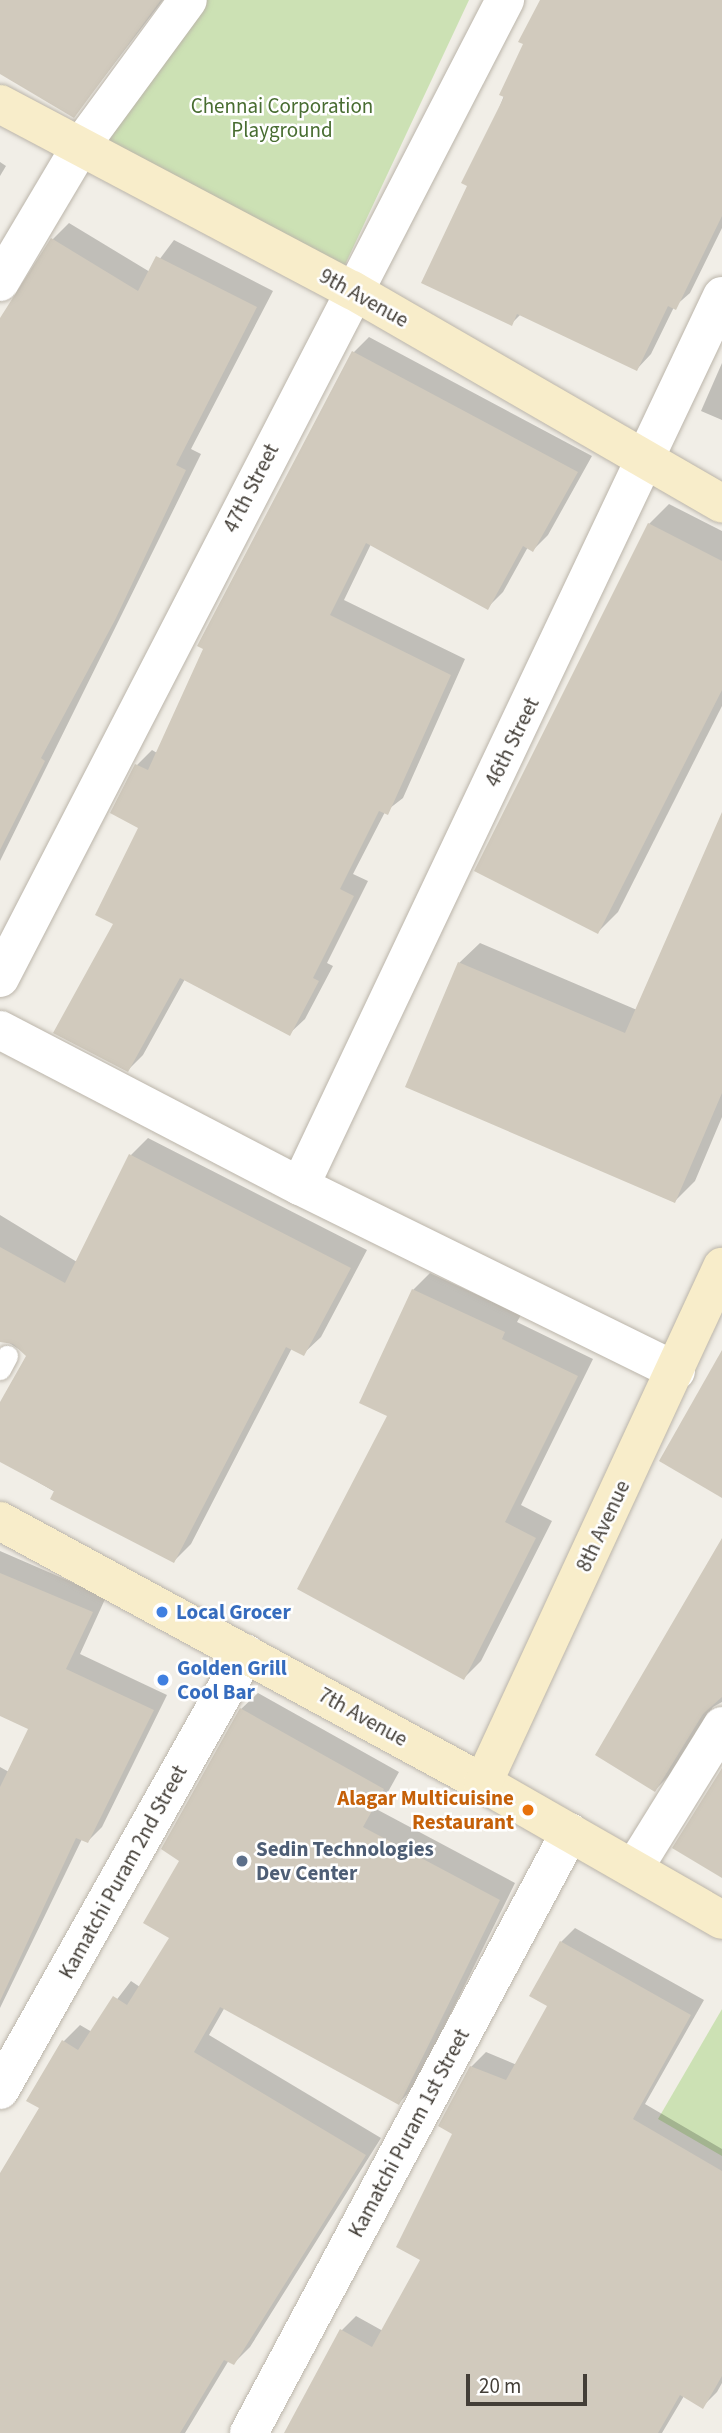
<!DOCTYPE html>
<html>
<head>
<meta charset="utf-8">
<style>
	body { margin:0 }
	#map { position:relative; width:722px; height:2433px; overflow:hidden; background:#f1eee7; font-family:"Source Sans 3",sans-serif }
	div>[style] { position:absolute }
	.green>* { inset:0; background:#cce1b4 }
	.shadow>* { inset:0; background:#0003 }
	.building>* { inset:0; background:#d1cabd }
	.roads { filter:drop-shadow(0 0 2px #bbb5aa) drop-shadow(0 0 2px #bbb5aa) }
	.lane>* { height:21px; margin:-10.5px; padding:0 10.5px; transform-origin:10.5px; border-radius:10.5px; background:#fff }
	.street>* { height:38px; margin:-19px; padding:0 19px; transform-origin:19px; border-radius:19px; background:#fff }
	.secondary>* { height:38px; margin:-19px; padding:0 19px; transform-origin:19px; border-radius:19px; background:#f8edca }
	.dots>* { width:19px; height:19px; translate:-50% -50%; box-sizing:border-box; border:4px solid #fff; border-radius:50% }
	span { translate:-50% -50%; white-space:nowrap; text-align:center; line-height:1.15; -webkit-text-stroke:5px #fff; paint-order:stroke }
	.park-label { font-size:21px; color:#486d31 }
	.street-label { font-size:21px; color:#433e37 }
	.shop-label { font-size:21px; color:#366cbe; font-weight:700 }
	.left { translate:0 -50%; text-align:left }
	.food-label { font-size:21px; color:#c56008; font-weight:700 }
	.right { translate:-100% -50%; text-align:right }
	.service-label { font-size:21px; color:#4e5e75; font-weight:700 }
	.scale { position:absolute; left:466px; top:2374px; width:121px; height:32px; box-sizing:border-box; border:4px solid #433e37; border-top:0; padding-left:9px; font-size:21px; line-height:24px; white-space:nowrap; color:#433e37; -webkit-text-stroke:5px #fff; paint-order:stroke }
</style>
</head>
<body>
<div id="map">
	<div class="green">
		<i style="clip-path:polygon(189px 0,469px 0,336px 284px,98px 150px)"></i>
		<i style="clip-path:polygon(722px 2009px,722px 2156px,658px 2119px)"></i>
	</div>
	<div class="shadow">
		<i style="clip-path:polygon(0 0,163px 0,74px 116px,0 72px)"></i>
		<i style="clip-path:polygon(541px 0,722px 0,722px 228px,690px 293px,674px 307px,651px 354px,637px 369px,521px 314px,511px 324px,469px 186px)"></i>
		<i style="clip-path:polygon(0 162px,6px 166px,0 176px)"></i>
		<i style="clip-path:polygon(69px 223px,150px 272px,174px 240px,273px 291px,191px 449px,201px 454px,0 861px,0 325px,53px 239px)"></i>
		<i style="clip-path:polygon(369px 337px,592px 456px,548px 535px,533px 550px,528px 547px,503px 592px,488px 607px,371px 544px,344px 600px,465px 659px,403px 798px,385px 812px,353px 874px,368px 881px,327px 963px,333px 966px,305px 1019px,289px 1034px,185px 979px,143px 1055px,128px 1070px,116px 923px,141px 827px,137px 765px,152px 750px,157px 753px,354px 352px)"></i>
		<i style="clip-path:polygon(722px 363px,722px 420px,701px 411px)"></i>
		<i style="clip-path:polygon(669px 504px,722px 531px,722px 706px,618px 912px,598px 932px,649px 524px)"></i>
		<i style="clip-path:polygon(722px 816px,722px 1117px,695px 1181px,675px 1201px,407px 1086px,459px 963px,480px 943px,637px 1010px)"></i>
		<i style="clip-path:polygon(148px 1138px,367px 1250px,321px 1337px,303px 1354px,292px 1348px,191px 1544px,174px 1561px,0 1460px,0 1406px,28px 1355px,0 1337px,0 1215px,77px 1262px,131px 1155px)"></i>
		<i style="clip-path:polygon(430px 1273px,521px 1315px,517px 1322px,593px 1359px,521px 1505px,552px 1521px,481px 1661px,464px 1678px,389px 1415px,361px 1402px,413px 1290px)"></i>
		<i style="clip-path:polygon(722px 1541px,722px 1702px,713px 1707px,672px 1773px,655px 1790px)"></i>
		<i style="clip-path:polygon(0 1551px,106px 1597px,80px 1654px,167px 1695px,102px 1827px,88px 1841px,82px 1839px,0 2008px,0 1767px,9px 1772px,30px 1728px,0 1714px)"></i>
		<i style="clip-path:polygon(258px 1693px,399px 1772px,378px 1810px,515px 1883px,415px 2086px,399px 2103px,225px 2007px,209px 2035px,381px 2138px,250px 2347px,234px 2363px,229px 2360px,185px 2433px,0 2433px,0 2176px,41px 2107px,29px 2100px,64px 2041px,80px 2025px,92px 2032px,131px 1981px,140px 1987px,171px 1938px,182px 1860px,241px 1709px)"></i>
		<i style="clip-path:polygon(575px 1928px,704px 2000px,645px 2104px,722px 2149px,722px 2383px,717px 2392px,703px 2406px,684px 2396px,662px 2433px,286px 2433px,342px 2330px,356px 2316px,383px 2331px,422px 2259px,471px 2067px,486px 2052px,517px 2065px,549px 2005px,561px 1942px)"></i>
	</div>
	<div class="building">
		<i style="clip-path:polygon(0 0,161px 0,74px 118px,0 74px)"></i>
		<i style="clip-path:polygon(540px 0,722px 0,722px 216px,676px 310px,668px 306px,637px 371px,517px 314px,512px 326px,421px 283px,467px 186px,461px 183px,504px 97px,499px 95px,523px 44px,518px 42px)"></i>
		<i style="clip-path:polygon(51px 238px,138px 291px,156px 256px,257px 307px,176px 465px,186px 470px,115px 620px,41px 758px,45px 761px,0 850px,0 318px)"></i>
		<i style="clip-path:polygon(352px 351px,578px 472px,533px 552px,523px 546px,488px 610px,366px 543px,330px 615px,451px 675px,388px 815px,379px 811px,340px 889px,354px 896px,313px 978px,319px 981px,290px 1036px,180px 978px,128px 1072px,53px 1033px,113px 924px,95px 915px,138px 828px,110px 813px,135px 764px,148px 770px,203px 649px,197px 646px)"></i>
		<i style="clip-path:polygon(648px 523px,722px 561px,722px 690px,598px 934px,474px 871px)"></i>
		<i style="clip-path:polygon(722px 812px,722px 1093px,675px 1203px,405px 1087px,458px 962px,625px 1033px)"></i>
		<i style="clip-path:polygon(129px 1154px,351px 1268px,304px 1356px,286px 1347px,174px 1563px,50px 1499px,54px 1491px,0 1462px,0 1402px,26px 1356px,13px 1344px,0 1342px,0 1247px,65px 1283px)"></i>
		<i style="clip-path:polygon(412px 1289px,505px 1332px,502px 1339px,578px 1376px,505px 1522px,536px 1538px,464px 1680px,297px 1589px,387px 1416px,359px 1403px)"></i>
		<i style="clip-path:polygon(722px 1350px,722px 1498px,659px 1461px)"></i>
		<i style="clip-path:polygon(722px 1538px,722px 1697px,703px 1714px,655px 1792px,595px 1755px)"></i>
		<i style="clip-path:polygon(0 1573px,93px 1612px,66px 1669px,154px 1710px,88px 1843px,76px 1838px,0 2001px,0 1787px,28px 1729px,0 1716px)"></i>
		<i style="clip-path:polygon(240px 1708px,384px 1789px,363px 1827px,500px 1900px,399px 2105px,220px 2007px,194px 2052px,366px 2155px,234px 2365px,224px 2360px,180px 2433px,0 2433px,0 2173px,39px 2108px,26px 2101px,62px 2040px,78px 2050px,113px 1996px,127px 2005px,169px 1938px,143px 1923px,179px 1861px,161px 1849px)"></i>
		<i style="clip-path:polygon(722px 1768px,722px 1878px,672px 1848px)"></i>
		<i style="clip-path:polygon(560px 1941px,691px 2015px,633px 2119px,722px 2171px,722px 2376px,703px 2409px,680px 2395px,658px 2433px,284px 2433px,340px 2329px,372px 2347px,420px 2260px,396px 2247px,452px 2134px,438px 2126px,470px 2066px,506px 2080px,547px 2006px,529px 1996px)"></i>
	</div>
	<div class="roads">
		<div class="lane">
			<i style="left:0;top:1369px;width:15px;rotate:-62deg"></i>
		</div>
		<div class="street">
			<i style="left:0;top:282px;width:157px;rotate:-59.3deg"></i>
			<i style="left:80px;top:147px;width:182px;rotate:-53.7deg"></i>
			<i style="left:0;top:978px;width:1101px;rotate:-62.69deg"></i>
			<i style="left:0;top:1030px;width:338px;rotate:27.5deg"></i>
			<i style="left:300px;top:1186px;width:419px;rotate:26.2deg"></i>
			<i style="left:300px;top:1186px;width:985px;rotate:-64.63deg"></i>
			<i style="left:634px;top:1868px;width:167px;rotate:-58.2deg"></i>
			<i style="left:0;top:2090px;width:501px;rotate:-60.62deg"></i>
			<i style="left:249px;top:2433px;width:681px;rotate:-61.89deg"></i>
		</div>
		<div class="secondary">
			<i style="left:0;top:104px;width:398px;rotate:27.9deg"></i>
			<i style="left:352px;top:290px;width:427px;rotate:30deg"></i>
			<i style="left:0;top:1521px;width:549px;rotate:28.48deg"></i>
			<i style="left:483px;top:1783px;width:275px;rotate:29.8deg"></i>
			<i style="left:483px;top:1783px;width:569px;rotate:-65.15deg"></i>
		</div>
	</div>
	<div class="dots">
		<i style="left:162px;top:1612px;background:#3f7fe0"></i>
		<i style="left:163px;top:1680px;background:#3f7fe0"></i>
		<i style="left:528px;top:1810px;background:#e8710a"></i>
		<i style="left:242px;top:1861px;background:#5c6f8a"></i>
	</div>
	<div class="park-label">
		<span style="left:282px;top:118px">Chennai Corporation<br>Playground</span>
	</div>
	<div class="street-label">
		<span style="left:364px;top:298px;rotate:29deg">9th Avenue</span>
		<span style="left:251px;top:488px;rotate:-63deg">47th Street</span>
		<span style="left:512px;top:742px;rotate:-64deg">46th Street</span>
		<span style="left:603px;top:1526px;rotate:-65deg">8th Avenue</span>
		<span style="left:363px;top:1717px;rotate:29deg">7th Avenue</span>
		<span style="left:123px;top:1872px;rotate:-61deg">Kamatchi Puram 2nd Street</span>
		<span style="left:409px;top:2133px;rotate:-62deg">Kamatchi Puram 1st Street</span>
	</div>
	<div class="shop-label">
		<span class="left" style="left:176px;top:1612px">Local Grocer</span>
		<span class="left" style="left:177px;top:1680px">Golden Grill<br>Cool Bar</span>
	</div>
	<div class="food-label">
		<span class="right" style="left:514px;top:1810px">Alagar Multicuisine<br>Restaurant</span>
	</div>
	<div class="service-label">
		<span class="left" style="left:256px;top:1861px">Sedin Technologies<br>Dev Center</span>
	</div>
	<div class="scale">20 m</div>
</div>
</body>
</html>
